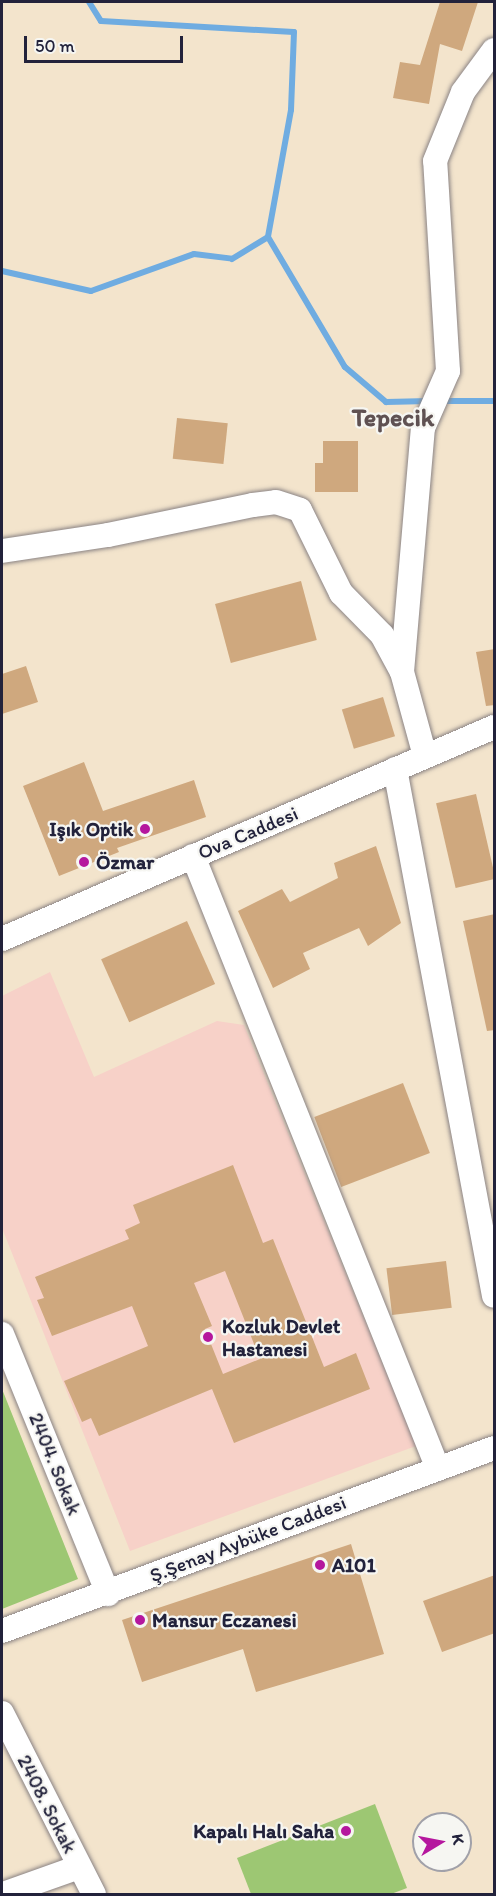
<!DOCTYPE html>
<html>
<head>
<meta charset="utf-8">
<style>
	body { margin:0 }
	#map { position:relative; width:496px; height:1896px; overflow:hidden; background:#f3e4cc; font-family:Itim,sans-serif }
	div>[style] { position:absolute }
	.built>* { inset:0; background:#f7d1c8 }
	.green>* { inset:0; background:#9dc773 }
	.stream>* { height:6px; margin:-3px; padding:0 3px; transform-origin:3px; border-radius:3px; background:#6face1 }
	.building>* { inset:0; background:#cfa87e; transform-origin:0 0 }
	.roads { filter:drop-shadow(0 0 2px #8a8384) drop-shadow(0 0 2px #8a8384) }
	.minor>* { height:24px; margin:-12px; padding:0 12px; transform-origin:12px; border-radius:12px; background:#fff }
	.dots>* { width:16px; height:16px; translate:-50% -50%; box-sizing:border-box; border:3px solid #f6f6f2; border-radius:50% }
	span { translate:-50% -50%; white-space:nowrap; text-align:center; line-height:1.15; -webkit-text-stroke:4.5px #f6f6f2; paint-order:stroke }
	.poi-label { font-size:20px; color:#22223b; font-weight:700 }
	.right { translate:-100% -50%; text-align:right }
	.left { translate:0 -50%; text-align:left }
	.street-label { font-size:20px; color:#22223b }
	.district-label { font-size:26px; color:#5f5152; font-weight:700 }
	.frame { position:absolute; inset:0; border:3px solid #22223b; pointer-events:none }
	.north { position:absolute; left:412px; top:1812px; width:60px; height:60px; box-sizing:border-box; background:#f6f6f2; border:2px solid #a1a1a9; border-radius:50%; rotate:80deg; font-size:16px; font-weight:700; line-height:24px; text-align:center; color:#22223b }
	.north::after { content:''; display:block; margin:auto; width:21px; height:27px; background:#b5179e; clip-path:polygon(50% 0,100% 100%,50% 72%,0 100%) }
	.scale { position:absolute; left:24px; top:36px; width:159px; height:27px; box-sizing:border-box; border:3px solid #22223b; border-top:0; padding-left:8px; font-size:18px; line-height:21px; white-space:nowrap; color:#22223b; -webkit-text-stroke:4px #f6f6f2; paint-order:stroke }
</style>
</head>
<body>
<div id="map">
	<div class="built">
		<i style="clip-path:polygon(50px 972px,94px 1077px,217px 1021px,244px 1025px,416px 1446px,130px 1551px,2px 1228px,2px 996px)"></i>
	</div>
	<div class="green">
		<i style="clip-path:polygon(2px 1389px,78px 1579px,2px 1609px)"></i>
		<i style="clip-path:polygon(375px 1804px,407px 1888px,391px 1894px,251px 1894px,237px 1858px)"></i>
	</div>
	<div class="stream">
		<i style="left:89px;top:2px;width:22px;rotate:58deg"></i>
		<i style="left:101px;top:21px;width:193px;rotate:3.3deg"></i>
		<i style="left:294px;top:32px;width:78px;rotate:92.2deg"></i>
		<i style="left:291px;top:110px;width:129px;rotate:100.3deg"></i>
		<i style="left:268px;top:237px;width:151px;rotate:59.4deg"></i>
		<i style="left:345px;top:367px;width:54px;rotate:40.5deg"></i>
		<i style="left:386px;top:402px;width:43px;rotate:-1.3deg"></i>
		<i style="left:2px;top:271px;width:91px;rotate:12.7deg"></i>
		<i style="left:91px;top:291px;width:109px;rotate:-19.8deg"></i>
		<i style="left:194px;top:254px;width:38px;rotate:7deg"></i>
		<i style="left:232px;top:259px;width:42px;rotate:-31.4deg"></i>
		<i style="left:442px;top:401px;width:52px"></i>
	</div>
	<div class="building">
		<i style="clip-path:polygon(440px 2px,478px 2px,462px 51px,440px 44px,429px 104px,393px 98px,400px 62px,420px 65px)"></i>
		<i style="left:177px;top:418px;width:51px;height:41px;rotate:6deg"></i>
		<i style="clip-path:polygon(323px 441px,358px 441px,358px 492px,315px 492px,315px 463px,323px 463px)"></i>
		<i style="left:301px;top:581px;width:61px;height:89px;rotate:75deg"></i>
		<i style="clip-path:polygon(495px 649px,495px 705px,486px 706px,476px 652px)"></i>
		<i style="clip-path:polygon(26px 666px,38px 702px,2px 714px,2px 674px)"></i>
		<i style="left:383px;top:697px;width:41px;height:43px;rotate:73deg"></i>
		<i style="clip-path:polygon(84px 762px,103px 811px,194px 780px,206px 817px,117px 848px,119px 852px,59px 876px,23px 786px)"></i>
		<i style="left:476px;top:794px;width:87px;height:41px;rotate:77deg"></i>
		<i style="clip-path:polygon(376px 846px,401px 923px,368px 946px,359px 928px,303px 953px,310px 969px,273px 988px,238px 911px,282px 889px,290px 902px,338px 878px,334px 863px)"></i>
		<i style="clip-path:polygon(495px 914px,495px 1030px,487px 1031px,463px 921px)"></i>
		<i style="left:187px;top:921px;width:69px;height:94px;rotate:66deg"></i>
		<i style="left:403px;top:1083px;width:75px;height:95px;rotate:69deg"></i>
		<i style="clip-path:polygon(evenodd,233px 1165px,263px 1243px,273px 1239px,324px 1367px,356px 1353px,370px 1389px,234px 1443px,212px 1389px,99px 1436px,91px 1418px,82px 1422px,64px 1381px,148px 1346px,132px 1306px,52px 1336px,37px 1300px,44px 1298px,35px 1277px,129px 1239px,125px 1230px,140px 1223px,133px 1205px,233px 1165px,225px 1271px,260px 1359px,223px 1374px,205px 1329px,212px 1326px,194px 1283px,225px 1271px)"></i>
		<i style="left:446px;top:1261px;width:47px;height:60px;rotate:83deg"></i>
		<i style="clip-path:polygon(351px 1544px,384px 1654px,256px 1692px,243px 1649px,142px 1682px,122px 1620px)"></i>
		<i style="clip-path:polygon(495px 1575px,495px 1633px,442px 1652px,423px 1601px)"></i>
	</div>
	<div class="roads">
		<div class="minor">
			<i style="left:2px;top:551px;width:107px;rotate:-8.6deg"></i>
			<i style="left:108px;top:535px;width:148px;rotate:-11.7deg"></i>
			<i style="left:253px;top:505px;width:23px;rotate:-7deg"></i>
			<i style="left:276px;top:502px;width:25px;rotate:18deg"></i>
			<i style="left:300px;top:510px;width:93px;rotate:63.7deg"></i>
			<i style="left:341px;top:593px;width:59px;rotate:45.7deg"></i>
			<i style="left:382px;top:635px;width:42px;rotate:61.6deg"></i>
			<i style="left:402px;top:672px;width:87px;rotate:74.7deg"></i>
			<i style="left:402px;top:672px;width:245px;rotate:-85.1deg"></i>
			<i style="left:423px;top:428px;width:62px;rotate:-66.3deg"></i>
			<i style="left:448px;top:371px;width:210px;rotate:-93.5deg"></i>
			<i style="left:435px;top:161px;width:74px;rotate:-67.9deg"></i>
			<i style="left:463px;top:92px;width:52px;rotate:-53.6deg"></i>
			<i style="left:395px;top:769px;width:536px;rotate:79.36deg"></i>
			<i style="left:193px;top:856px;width:660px;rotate:68.21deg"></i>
			<i style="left:2px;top:939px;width:536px;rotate:-23.31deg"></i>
			<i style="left:2px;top:1334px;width:281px;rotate:67.8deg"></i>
			<i style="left:2px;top:1631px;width:525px;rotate:-20.4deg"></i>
			<i style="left:2px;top:1713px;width:203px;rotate:63.1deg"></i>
			<i style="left:3px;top:1894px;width:81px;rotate:-19.6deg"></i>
		</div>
	</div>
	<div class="dots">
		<i style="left:145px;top:829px;background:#b5179e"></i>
		<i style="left:84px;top:862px;background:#b5179e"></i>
		<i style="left:208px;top:1337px;background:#b5179e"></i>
		<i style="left:320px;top:1565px;background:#b5179e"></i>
		<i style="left:140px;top:1620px;background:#b5179e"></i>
		<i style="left:346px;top:1831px;background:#b5179e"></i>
	</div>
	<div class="poi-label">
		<span class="right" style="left:133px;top:829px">Işık Optik</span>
		<span class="left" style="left:96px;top:862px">Özmar</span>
		<span class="left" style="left:222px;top:1338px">Kozluk Devlet<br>Hastanesi</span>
		<span class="left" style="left:332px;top:1565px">A101</span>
		<span class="left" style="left:152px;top:1620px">Mansur Eczanesi</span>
		<span class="right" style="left:334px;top:1831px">Kapalı Halı Saha</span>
	</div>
	<div class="street-label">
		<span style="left:248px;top:833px;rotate:-23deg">Ova Caddesi</span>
		<span style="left:55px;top:1464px;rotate:68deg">2404. Sokak</span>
		<span style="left:248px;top:1539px;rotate:-21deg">Ş.Şenay Aybüke Caddesi</span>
		<span style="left:47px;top:1804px;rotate:63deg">2408. Sokak</span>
	</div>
	<div class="district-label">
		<span style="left:393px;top:418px">Tepecik</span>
	</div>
	<div class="frame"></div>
	<div class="north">K</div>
	<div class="scale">50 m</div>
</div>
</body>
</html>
